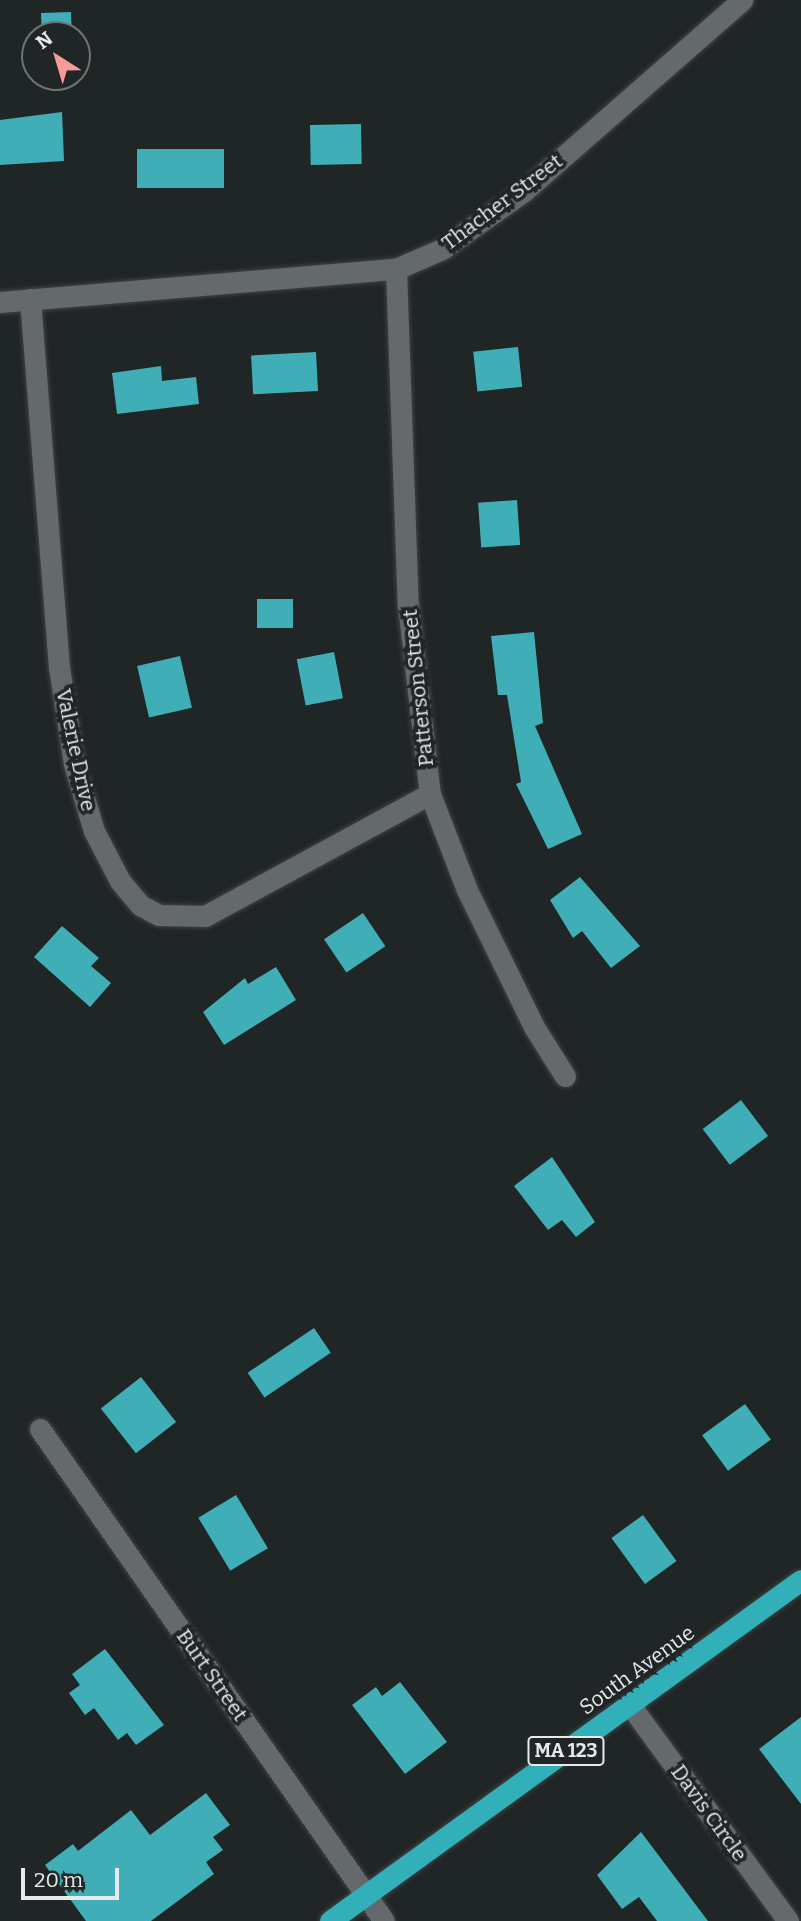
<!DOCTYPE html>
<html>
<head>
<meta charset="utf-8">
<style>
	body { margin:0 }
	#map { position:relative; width:801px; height:1921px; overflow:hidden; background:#202526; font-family:Bitter,serif }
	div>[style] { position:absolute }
	.building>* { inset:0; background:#40aeb6; transform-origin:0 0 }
	.roads { filter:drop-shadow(0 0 2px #3e4344) drop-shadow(0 0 2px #3e4344) }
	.minor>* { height:21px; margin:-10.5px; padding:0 10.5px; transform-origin:10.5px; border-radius:10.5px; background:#646a6b }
	.highway>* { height:21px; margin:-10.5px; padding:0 10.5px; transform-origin:10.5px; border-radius:10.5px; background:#32b0b9 }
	span { translate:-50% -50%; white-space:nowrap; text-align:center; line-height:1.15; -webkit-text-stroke:7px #202526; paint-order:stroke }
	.shield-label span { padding:2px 5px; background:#202526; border:2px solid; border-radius:5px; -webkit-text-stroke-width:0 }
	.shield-label { font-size:19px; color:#e6eaea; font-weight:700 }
	.street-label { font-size:21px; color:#e6eaea }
	.north { position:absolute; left:21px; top:21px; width:70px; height:70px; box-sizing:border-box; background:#202526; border:2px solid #6f7474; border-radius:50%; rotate:323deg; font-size:19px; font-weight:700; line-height:28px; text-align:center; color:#e6eaea }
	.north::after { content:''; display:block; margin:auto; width:24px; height:32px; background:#f59b98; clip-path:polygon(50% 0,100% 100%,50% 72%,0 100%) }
	.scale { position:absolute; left:21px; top:1868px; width:98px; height:32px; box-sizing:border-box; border:4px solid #e6eaea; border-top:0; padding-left:9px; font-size:21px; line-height:24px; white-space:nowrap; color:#e6eaea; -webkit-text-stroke:5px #202526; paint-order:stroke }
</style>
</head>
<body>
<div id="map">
	<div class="building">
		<i style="left:71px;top:12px;width:23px;height:30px;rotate:88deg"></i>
		<i style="clip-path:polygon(62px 112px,64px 161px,0 165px,0 120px)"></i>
		<i style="left:361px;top:124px;width:40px;height:51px;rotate:89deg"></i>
		<i style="left:137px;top:149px;width:87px;height:39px"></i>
		<i style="left:518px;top:347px;width:40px;height:45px;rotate:84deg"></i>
		<i style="left:316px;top:352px;width:39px;height:65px;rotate:87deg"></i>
		<i style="clip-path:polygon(161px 366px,162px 381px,196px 377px,199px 404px,117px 414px,112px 373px)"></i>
		<i style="left:517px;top:500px;width:45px;height:39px;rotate:86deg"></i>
		<i style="left:257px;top:599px;width:36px;height:29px"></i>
		<i style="clip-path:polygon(534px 632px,543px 723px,535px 726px,582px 834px,548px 849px,516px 784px,521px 782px,507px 695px,498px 695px,491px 636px)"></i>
		<i style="left:334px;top:652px;width:47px;height:38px;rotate:79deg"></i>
		<i style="left:180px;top:656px;width:53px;height:44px;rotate:77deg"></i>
		<i style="clip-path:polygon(580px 877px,640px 946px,611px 968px,582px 931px,573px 938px,550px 900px)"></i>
		<i style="left:363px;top:913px;width:40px;height:47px;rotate:56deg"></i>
		<i style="clip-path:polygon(62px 926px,99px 958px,91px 966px,111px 983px,90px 1007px,34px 957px)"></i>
		<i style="clip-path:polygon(276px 967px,296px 1000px,224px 1045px,203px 1012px,245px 978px,248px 984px)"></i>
		<i style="left:741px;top:1100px;width:45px;height:48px;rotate:53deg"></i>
		<i style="clip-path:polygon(552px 1157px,595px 1222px,576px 1237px,562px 1220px,548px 1230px,514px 1186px)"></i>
		<i style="left:314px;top:1328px;width:30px;height:80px;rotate:56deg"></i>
		<i style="left:141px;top:1377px;width:57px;height:51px;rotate:52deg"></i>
		<i style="left:745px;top:1404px;width:44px;height:53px;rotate:54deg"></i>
		<i style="left:236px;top:1495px;width:62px;height:44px;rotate:59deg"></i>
		<i style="left:643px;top:1515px;width:57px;height:39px;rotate:54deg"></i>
		<i style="clip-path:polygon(105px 1649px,164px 1725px,136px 1745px,127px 1733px,118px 1740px,94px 1708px,85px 1715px,69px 1693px,80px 1685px,72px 1674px)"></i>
		<i style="clip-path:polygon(400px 1682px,447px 1742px,405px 1774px,352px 1705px,376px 1687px,382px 1696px)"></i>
		<i style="clip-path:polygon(801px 1717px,801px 1804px,759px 1749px)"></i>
		<i style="clip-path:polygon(206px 1793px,230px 1825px,213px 1837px,223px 1850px,206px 1862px,214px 1874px,151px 1921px,86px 1921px,45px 1865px,73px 1844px,78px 1851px,131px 1810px,150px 1835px)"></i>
		<i style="clip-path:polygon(641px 1832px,708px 1921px,657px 1921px,639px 1897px,622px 1909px,597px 1875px)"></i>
	</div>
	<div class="roads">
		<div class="minor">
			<i style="left:396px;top:269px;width:336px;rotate:88deg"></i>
			<i style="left:408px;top:605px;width:190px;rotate:83.4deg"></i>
			<i style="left:430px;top:794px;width:103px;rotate:68.9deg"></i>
			<i style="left:467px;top:890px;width:153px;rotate:63.9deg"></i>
			<i style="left:534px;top:1027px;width:58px;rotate:57.7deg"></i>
			<i style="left:30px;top:299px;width:369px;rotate:85.5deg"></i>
			<i style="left:59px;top:667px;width:98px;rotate:81.2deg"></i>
			<i style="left:74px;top:764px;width:70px;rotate:73.4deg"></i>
			<i style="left:94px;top:831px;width:56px;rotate:62.5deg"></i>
			<i style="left:120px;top:881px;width:31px;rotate:50deg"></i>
			<i style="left:140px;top:905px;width:21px;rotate:28deg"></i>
			<i style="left:159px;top:915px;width:46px;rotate:1.2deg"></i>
			<i style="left:205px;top:916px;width:256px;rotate:-28.5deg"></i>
			<i style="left:0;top:302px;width:397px;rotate:-4.8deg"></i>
			<i style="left:396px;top:269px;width:50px;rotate:-23.5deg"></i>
			<i style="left:442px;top:249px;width:100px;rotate:-35.3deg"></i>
			<i style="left:524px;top:191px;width:290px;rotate:-41.2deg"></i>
			<i style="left:40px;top:1429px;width:600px;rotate:55.04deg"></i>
			<i style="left:630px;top:1705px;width:268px;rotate:53.8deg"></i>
		</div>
		<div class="highway">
			<i style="left:330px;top:1921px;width:581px;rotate:-35.9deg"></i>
		</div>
	</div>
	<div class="shield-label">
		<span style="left:566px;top:1751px">MA 123</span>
	</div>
	<div class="street-label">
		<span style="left:502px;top:202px;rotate:-37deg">Thacher Street</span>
		<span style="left:418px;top:688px;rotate:-96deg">Patterson Street</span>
		<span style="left:76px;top:750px;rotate:78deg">Valerie Drive</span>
		<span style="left:637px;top:1670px;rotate:-36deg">South Avenue</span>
		<span style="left:212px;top:1675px;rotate:55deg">Burt Street</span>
		<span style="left:709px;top:1813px;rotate:54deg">Davis Circle</span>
	</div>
	<div class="north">N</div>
	<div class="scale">20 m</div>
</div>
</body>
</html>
